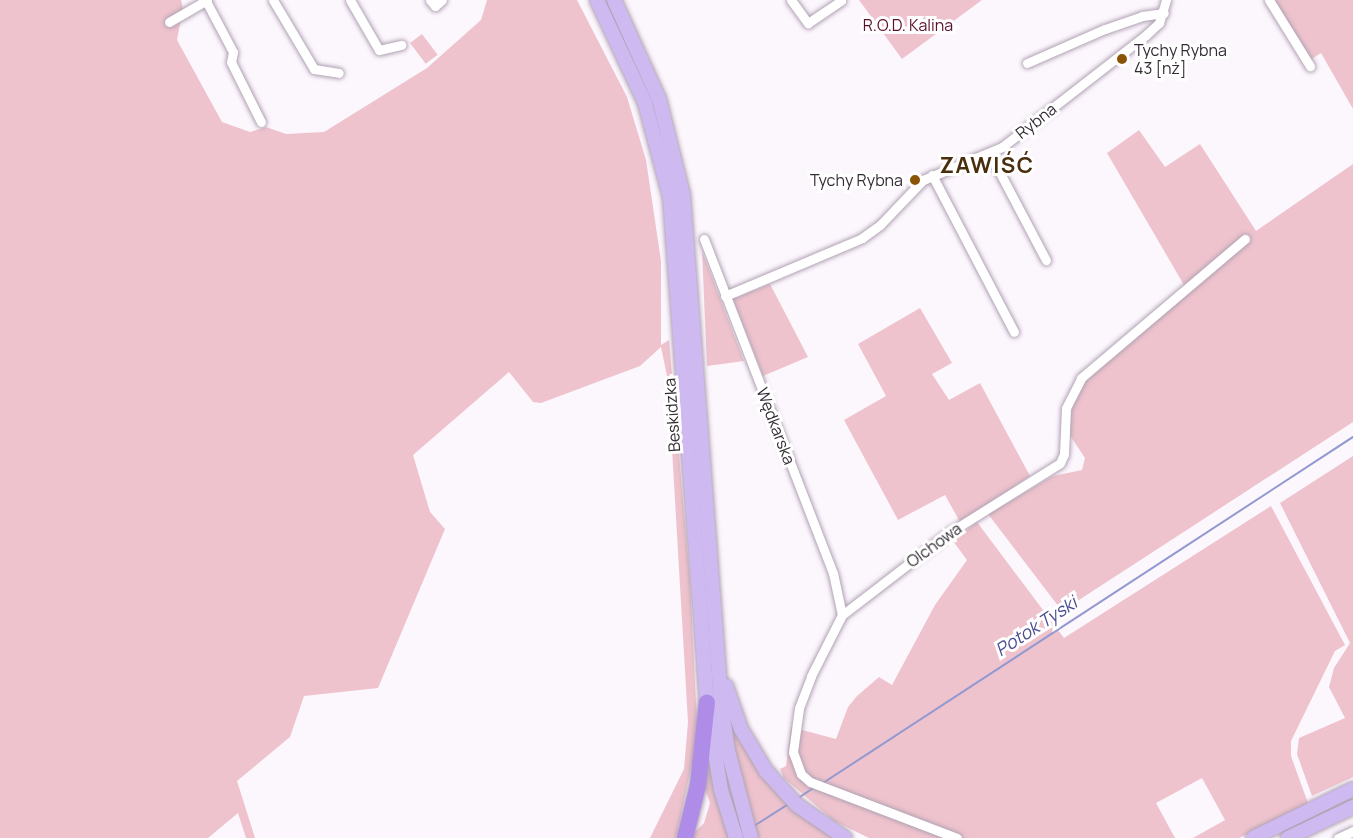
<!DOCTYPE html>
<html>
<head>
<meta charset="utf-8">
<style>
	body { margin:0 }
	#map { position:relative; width:1353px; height:838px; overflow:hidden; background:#fcf6fd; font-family:Manrope,sans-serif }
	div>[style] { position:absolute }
	.green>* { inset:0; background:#efc3cd; transform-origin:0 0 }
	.stream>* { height:2px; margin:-1px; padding:0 1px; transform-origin:1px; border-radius:1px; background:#9299d0 }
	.roads { filter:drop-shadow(0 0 2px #b0a2b3) drop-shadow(0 0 2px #b0a2b3) }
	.street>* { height:9px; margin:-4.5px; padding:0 4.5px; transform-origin:4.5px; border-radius:4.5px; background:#fff }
	.primary>* { height:14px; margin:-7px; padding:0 7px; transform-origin:7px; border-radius:7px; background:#cebaf1 }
	.highway>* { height:16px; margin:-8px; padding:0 8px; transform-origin:8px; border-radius:8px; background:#ae8ce7 }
	.dots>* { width:16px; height:16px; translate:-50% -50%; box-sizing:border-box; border:3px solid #fff; border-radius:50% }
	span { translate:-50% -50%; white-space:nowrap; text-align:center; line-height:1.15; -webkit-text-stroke:6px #fff; paint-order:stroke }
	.park-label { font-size:16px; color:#5d102d }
	.poi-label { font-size:16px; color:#322c33 }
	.left { translate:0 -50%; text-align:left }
	.right { translate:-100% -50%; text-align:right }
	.street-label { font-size:16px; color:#322c33 }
	.water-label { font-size:18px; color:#494c91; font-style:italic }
	.district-label { font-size:22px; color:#492e0e; font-weight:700; letter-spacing:1.5px }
</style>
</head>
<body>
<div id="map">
	<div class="green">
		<i style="clip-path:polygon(0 0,181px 0,183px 8px,177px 40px,222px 122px,250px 132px,266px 127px,286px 134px,324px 132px,427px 68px,481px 20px,487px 0,577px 0,627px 97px,646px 160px,661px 261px,661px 345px,669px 340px,690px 580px,697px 722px,695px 749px,676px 838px,650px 838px,684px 769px,688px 722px,668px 381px,661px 347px,640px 366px,541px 403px,533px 402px,509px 372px,413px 455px,430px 512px,445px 529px,378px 688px,304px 696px,290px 737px,237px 781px,255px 838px,246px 838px,238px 813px,208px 838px,0 838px)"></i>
		<i style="clip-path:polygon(859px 0,982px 0,902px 59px)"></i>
		<i style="clip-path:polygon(1272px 0,1353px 0,1353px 109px,1321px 53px,1310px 60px)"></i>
		<i style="left:422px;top:34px;width:26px;height:15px;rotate:53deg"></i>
		<i style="clip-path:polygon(1139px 130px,1165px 167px,1200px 144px,1256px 231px,1353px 164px,1353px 422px,1062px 611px,988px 514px,1053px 476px,1082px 470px,1085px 458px,1069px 434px,1069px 425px,1073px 404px,1082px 385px,1184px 285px,1107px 153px)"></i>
		<i style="clip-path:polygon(702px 251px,744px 361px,707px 366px)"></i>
		<i style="clip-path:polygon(770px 284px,808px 357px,763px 376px,733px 299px)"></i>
		<i style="clip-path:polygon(920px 308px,952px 363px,932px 374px,949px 400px,980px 383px,1030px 476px,960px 522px,945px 495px,898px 520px,844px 420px,886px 396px,858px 344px)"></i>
		<i style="clip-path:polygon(1353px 456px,1353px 777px,1312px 796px,1297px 754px,1299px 738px,1345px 718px,1329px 687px,1334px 668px,1350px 643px,1280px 503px)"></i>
		<i style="clip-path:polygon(1271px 506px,1345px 645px,1335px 651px,1291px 741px,1291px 756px,1309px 806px,1239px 838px,1193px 838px,1225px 820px,1202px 778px,1156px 803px,1175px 838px,869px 838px,834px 821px,784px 778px,780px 769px,786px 766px,791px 727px,836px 739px,848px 707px,857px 696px,879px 677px,892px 685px,935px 605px,967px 560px,953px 541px,977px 522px,1064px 638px)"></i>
		<i style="clip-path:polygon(737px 730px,836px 838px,757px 838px,738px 777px,731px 734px)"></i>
		<i style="clip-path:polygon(709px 757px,729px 838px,689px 838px,704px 823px,710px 803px,704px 786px)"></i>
	</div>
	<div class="stream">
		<i style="left:823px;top:783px;width:633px;rotate:-33.14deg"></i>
		<i style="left:797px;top:799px;width:22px;rotate:-34deg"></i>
		<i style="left:754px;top:826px;width:43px;rotate:-32.6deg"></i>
	</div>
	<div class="roads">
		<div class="street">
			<i style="left:273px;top:0;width:80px;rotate:59.3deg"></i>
			<i style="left:314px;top:69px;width:25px;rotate:9deg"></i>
			<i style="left:350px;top:0;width:58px;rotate:59.9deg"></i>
			<i style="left:379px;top:50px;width:23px;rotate:-13deg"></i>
			<i style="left:430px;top:0;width:8px;rotate:50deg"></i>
			<i style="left:435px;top:6px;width:9px;rotate:-41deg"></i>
			<i style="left:791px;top:0;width:29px;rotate:54deg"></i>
			<i style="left:808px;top:23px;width:40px;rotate:-34deg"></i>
			<i style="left:1269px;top:0;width:78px;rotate:58.2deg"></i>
			<i style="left:206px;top:1px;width:58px;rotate:62.1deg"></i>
			<i style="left:233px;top:52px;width:10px;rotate:101deg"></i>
			<i style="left:231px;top:62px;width:67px;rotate:63.4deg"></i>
			<i style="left:169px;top:22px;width:44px;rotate:-30.1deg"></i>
			<i style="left:1027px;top:63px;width:85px;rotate:-23.6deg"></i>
			<i style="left:1105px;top:29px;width:39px;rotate:-19deg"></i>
			<i style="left:1142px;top:16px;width:22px;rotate:-8deg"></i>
			<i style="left:990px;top:154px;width:120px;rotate:62.2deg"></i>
			<i style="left:932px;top:175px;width:177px;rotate:62.4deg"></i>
			<i style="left:704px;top:239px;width:358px;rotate:68.9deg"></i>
			<i style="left:833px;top:573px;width:43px;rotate:77.9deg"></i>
			<i style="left:725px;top:296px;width:149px;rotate:-22.9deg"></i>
			<i style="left:862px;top:238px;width:22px;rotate:-36deg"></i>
			<i style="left:880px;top:225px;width:62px;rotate:-46.3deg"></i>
			<i style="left:923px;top:180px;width:86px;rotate:-22.7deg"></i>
			<i style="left:1002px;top:147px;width:182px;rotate:-37.9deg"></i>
			<i style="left:1146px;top:35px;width:18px;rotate:-43deg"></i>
			<i style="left:1159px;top:23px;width:24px;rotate:-73deg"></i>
			<i style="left:957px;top:838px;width:157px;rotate:-159.1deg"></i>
			<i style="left:810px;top:782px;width:12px;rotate:-138deg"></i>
			<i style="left:801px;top:774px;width:23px;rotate:-110deg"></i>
			<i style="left:793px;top:752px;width:44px;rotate:-82.2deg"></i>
			<i style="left:799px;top:708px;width:34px;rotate:-69deg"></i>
			<i style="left:811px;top:676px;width:68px;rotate:-63.1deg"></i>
			<i style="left:842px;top:615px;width:133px;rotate:-37.6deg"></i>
			<i style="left:947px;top:534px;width:133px;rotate:-32.1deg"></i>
			<i style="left:1060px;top:463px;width:10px;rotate:-66deg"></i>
			<i style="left:1064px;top:454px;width:46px;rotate:-87.5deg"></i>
			<i style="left:1066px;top:408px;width:34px;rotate:-63deg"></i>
			<i style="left:1081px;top:378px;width:215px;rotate:-40.3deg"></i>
			<i style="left:1338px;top:838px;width:17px;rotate:-25deg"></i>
		</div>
		<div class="primary">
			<i style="left:597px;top:0;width:114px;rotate:65deg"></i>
			<i style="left:645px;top:103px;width:97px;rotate:75.1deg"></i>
			<i style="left:670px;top:197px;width:506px;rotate:85.81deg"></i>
			<i style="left:707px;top:702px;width:89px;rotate:81deg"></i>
			<i style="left:721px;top:790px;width:50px;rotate:72.6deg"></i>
			<i style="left:614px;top:0;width:109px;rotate:65.6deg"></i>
			<i style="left:659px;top:99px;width:99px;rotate:76deg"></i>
			<i style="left:683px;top:195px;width:508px;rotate:85.71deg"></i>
			<i style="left:721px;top:702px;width:49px;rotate:81.9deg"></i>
			<i style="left:728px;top:751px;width:90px;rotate:75.2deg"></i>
			<i style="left:726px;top:686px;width:46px;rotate:70.8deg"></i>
			<i style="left:741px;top:729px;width:49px;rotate:59.2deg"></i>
			<i style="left:766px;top:771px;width:46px;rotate:47.6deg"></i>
			<i style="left:797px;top:805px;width:58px;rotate:34.5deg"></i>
			<i style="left:1253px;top:838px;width:111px;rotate:-26.1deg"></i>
			<i style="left:1288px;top:838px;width:72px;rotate:-25.5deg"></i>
		</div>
		<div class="highway">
			<i style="left:685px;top:838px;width:55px;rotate:-76.2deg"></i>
			<i style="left:698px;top:785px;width:83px;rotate:-83.8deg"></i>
		</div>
	</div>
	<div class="dots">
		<i style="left:1122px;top:59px;background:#8a5305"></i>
		<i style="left:915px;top:180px;background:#8a5305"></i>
	</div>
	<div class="park-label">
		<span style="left:908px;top:25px">R.O.D. Kalina</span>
	</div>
	<div class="poi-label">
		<span class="left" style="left:1134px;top:59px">Tychy Rybna<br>43 [nż]</span>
		<span class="right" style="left:903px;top:180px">Tychy Rybna</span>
	</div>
	<div class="street-label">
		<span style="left:1036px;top:121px;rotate:-38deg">Rybna</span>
		<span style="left:672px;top:415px;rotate:-94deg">Beskidzka</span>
		<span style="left:776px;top:426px;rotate:69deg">Wędkarska</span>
		<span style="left:934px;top:545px;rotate:-36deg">Olchowa</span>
	</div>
	<div class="water-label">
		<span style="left:1036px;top:626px;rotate:-33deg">Potok Tyski</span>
	</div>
	<div class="district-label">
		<span style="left:987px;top:166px">ZAWIŚĆ</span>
	</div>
</div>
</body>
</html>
